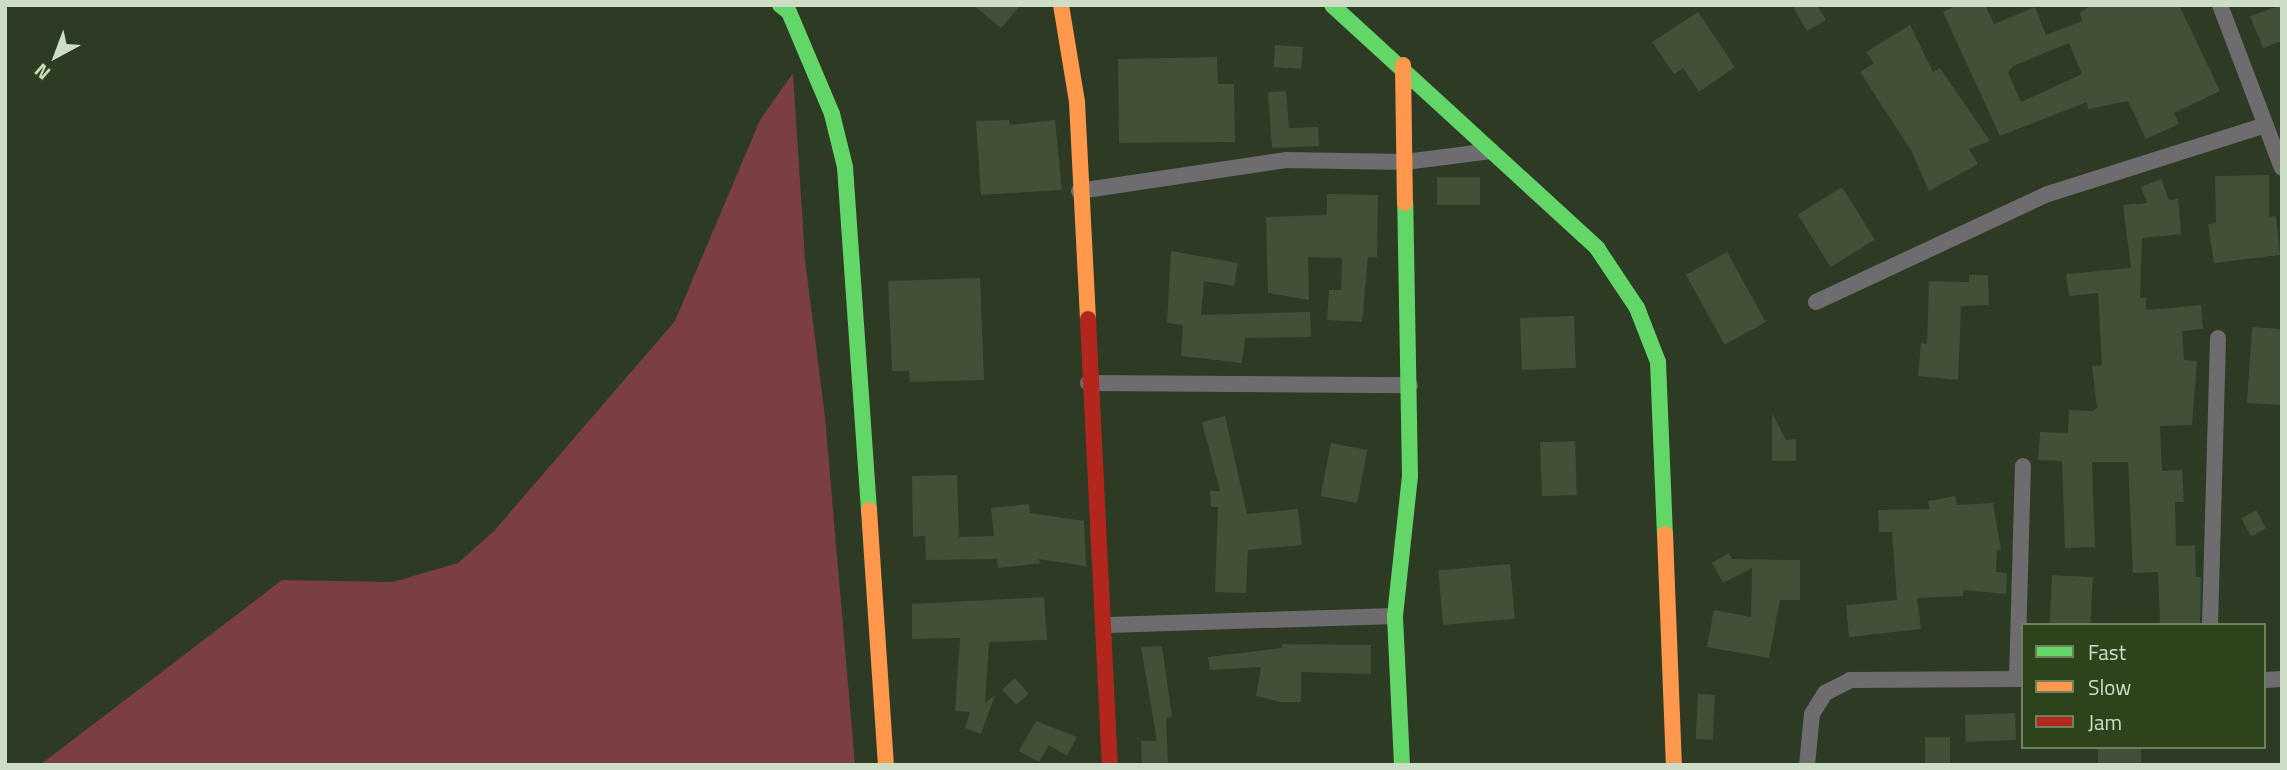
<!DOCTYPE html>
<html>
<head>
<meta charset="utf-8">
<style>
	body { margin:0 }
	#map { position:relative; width:2287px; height:770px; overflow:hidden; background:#2d3a24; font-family:"Titillium Web",sans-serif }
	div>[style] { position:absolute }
	.green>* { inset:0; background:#7b3f43 }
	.building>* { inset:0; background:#425038; transform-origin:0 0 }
	.street>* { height:16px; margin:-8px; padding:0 8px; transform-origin:8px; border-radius:8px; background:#6e6c6f }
	.fast>* { height:16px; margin:-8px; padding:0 8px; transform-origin:8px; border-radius:8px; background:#63d668 }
	.slow>* { height:16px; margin:-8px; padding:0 8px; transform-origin:8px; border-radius:8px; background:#ff974d }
	.jam>* { height:16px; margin:-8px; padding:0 8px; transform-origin:8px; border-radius:8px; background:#b3261e }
	span { translate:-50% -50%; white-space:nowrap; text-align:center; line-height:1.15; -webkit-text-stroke:7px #2c431b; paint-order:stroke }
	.frame { position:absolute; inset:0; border:7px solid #ceddc6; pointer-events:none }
	.legend { position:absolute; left:2021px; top:623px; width:245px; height:126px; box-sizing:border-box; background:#2c431b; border:2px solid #6d815f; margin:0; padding:9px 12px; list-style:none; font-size:21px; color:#ceddc6 }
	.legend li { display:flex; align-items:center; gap:14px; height:35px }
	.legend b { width:35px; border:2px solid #6d815f }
	.north { position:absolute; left:21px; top:21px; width:70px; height:70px; -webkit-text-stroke:5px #2c431b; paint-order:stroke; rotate:221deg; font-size:19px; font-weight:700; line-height:28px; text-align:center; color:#ceddc6 }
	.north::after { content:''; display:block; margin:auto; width:24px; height:32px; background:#ceddc6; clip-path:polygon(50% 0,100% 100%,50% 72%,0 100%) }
</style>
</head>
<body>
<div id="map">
	<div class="green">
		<i style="clip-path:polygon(793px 73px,805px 260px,825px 417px,855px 765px,40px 765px,282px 580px,393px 582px,458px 563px,494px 531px,675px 321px,760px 120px)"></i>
	</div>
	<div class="building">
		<i style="clip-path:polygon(973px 5px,1021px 5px,1001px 28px)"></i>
		<i style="clip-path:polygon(1792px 5px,1817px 5px,1826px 20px,1807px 31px)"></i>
		<i style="clip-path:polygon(evenodd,1957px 5px,1985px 5px,1994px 24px,2035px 7px,2046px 35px,2082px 21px,2080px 13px,2091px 5px,2179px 5px,2220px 91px,2174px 113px,2179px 124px,2146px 139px,2128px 101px,2088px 109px,2087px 102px,2000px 136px,1943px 12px,1957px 5px,2069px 43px,2082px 74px,2021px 102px,2008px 73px,2013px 66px,2069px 43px)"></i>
		<i style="clip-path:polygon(2282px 5px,2282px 41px,2263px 48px,2250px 16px)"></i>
		<i style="clip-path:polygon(1698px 12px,1735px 67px,1699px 92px,1683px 68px,1674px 74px,1652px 42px)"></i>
		<i style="clip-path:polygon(1910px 25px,1933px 72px,1940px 68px,1990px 141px,1969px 149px,1978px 164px,1929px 191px,1911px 150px,1860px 72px,1874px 63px,1866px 52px)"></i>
		<i style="left:1275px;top:45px;width:28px;height:22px;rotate:4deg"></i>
		<i style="clip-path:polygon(1217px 57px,1218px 84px,1234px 84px,1235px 142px,1119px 143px,1118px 59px)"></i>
		<i style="clip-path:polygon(1286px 91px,1289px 128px,1318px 127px,1319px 146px,1272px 148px,1268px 92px)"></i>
		<i style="clip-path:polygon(1009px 120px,1010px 125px,1055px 120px,1062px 190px,981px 195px,976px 121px)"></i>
		<i style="clip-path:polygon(2269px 175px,2269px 217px,2276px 216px,2280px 255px,2214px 263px,2208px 224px,2216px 223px,2215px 176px)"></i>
		<i style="left:1437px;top:177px;width:43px;height:28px"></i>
		<i style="clip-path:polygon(2161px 179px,2169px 200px,2178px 199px,2181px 234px,2142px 238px,2140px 298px,2146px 298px,2146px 310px,2201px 305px,2203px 329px,2182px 331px,2184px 360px,2197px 361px,2192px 425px,2160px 426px,2162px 471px,2182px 470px,2184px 502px,2175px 502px,2176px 546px,2195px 545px,2196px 577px,2201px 577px,2200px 625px,2160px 625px,2158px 572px,2133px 573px,2128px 462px,2092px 462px,2095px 547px,2065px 548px,2062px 461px,2038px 460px,2040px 432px,2068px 433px,2069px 410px,2094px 411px,2097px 407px,2092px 366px,2102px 365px,2098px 293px,2069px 296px,2066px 274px,2131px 268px,2123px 205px,2147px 203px,2141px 187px)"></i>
		<i style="left:1842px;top:187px;width:62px;height:52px;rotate:58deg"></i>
		<i style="clip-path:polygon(1327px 194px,1378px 195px,1377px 257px,1368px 257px,1362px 322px,1327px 320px,1329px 290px,1341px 290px,1342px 258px,1308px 257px,1309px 300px,1268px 293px,1266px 217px,1327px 215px)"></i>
		<i style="clip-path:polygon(1171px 251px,1238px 263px,1234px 286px,1204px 281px,1201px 315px,1310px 312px,1311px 337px,1245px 338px,1242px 363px,1181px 356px,1183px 325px,1167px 323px)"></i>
		<i style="left:1727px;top:252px;width:80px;height:47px;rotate:61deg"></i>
		<i style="clip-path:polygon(1969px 275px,1988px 275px,1989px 305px,1961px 306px,1958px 380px,1918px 376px,1921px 343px,1927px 344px,1929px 281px,1969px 282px)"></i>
		<i style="clip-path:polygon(980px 278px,984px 380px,910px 382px,909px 371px,892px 371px,888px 281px)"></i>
		<i style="left:1574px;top:316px;width:52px;height:54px;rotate:88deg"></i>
		<i style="clip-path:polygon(2252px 327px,2282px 329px,2282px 405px,2247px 403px)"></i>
		<i style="clip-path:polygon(1772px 413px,1786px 440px,1796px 439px,1796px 461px,1772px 461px)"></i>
		<i style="clip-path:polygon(1225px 416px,1247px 514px,1298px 509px,1302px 545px,1248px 550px,1246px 593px,1215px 592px,1218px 507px,1211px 507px,1210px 491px,1220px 491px,1202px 422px)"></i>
		<i style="left:1575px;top:441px;width:54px;height:35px;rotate:88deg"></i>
		<i style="left:1331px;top:443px;width:37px;height:54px;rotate:11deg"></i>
		<i style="clip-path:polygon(957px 475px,959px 537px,994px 536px,991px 508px,1029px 504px,1030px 513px,1084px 521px,1086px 566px,1038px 559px,1041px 563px,998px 568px,997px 559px,926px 560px,925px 536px,913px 537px,912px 476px)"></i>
		<i style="clip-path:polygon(1955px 496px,1957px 505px,1993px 503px,2001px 550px,1997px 550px,1996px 572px,2007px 573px,2006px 594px,1963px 590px,1963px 596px,1917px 598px,1921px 629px,1849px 637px,1846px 605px,1897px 600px,1892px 532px,1879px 532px,1878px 510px,1930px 509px,1928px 501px)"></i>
		<i style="left:2256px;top:510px;width:21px;height:17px;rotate:61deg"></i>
		<i style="clip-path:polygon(1729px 553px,1732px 559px,1800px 560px,1800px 600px,1780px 600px,1769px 658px,1707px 647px,1714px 610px,1751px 617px,1752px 568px,1723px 583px,1712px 563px)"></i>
		<i style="left:1510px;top:564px;width:55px;height:72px;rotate:85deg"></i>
		<i style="left:2052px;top:575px;width:41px;height:50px;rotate:3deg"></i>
		<i style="clip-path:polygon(1044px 597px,1047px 640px,989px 642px,985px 703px,995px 695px,981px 734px,965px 728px,970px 712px,955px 711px,960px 638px,912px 639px,912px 604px)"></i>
		<i style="clip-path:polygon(1282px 644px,1371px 645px,1371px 674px,1301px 672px,1301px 702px,1281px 702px,1256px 696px,1261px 667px,1210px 670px,1208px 657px,1282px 648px)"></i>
		<i style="clip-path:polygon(1162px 646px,1172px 717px,1166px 718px,1168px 765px,1142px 765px,1141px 741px,1157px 741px,1141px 647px)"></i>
		<i style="left:1015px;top:678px;width:21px;height:17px;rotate:49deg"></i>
		<i style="left:1698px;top:694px;width:17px;height:45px;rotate:3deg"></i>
		<i style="left:2015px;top:713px;width:27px;height:50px;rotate:88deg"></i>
		<i style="clip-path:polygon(1036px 721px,1077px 737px,1067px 756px,1049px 745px,1039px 762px,1019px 751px)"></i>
		<i style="left:1925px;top:737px;width:25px;height:28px"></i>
		<i style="left:2098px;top:747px;width:43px;height:18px"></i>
	</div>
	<div class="street">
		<i style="left:2220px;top:5px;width:174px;rotate:69.2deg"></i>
		<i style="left:1079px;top:191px;width:209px;rotate:-8.5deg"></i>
		<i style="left:1286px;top:160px;width:119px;rotate:1deg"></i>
		<i style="left:1405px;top:162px;width:87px;rotate:-7.3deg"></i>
		<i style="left:1816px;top:302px;width:256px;rotate:-25deg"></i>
		<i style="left:2048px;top:194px;width:228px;rotate:-17.6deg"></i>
		<i style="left:1088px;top:383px;width:322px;rotate:0.4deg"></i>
		<i style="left:1107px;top:625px;width:288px;rotate:-1.8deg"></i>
		<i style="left:2210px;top:625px;width:287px;rotate:-88.4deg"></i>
		<i style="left:2017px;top:679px;width:213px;rotate:-88.4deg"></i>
		<i style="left:2264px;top:680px;width:18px;rotate:-3deg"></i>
		<i style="left:1807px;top:765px;width:51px;rotate:-84.4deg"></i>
		<i style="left:1812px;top:714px;width:25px;rotate:-58deg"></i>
		<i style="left:1825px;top:693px;width:28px;rotate:-27deg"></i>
		<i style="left:1850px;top:680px;width:173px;rotate:-0.3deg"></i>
	</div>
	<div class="fast">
		<i style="left:780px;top:5px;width:11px;rotate:38deg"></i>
		<i style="left:789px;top:12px;width:111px;rotate:67.1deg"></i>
		<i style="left:832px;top:114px;width:55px;rotate:76.2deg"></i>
		<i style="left:845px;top:167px;width:344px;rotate:86deg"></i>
		<i style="left:1332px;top:5px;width:360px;rotate:42.5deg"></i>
		<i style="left:1597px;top:248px;width:72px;rotate:56.3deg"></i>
		<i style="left:1637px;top:308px;width:58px;rotate:68.7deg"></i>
		<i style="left:1658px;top:362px;width:172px;rotate:87.7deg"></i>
		<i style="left:1402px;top:765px;width:149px;rotate:-92.7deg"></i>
		<i style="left:1395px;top:616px;width:141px;rotate:-83.9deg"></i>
		<i style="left:1410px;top:476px;width:273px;rotate:-91deg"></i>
	</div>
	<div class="slow">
		<i style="left:1061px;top:5px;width:98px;rotate:80.6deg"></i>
		<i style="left:1077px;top:102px;width:217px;rotate:87.1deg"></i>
		<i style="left:1403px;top:65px;width:138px;rotate:89.2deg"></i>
		<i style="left:869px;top:510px;width:256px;rotate:86.2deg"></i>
		<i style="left:1665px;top:534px;width:231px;rotate:87.8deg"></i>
	</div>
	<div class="jam">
		<i style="left:1088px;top:319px;width:447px;rotate:87.2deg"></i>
	</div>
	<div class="frame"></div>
	<ul class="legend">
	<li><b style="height:9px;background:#63d668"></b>Fast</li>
	<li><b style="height:9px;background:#ff974d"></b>Slow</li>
	<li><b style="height:9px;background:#b3261e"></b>Jam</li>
	</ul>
	<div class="north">N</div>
</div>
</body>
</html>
